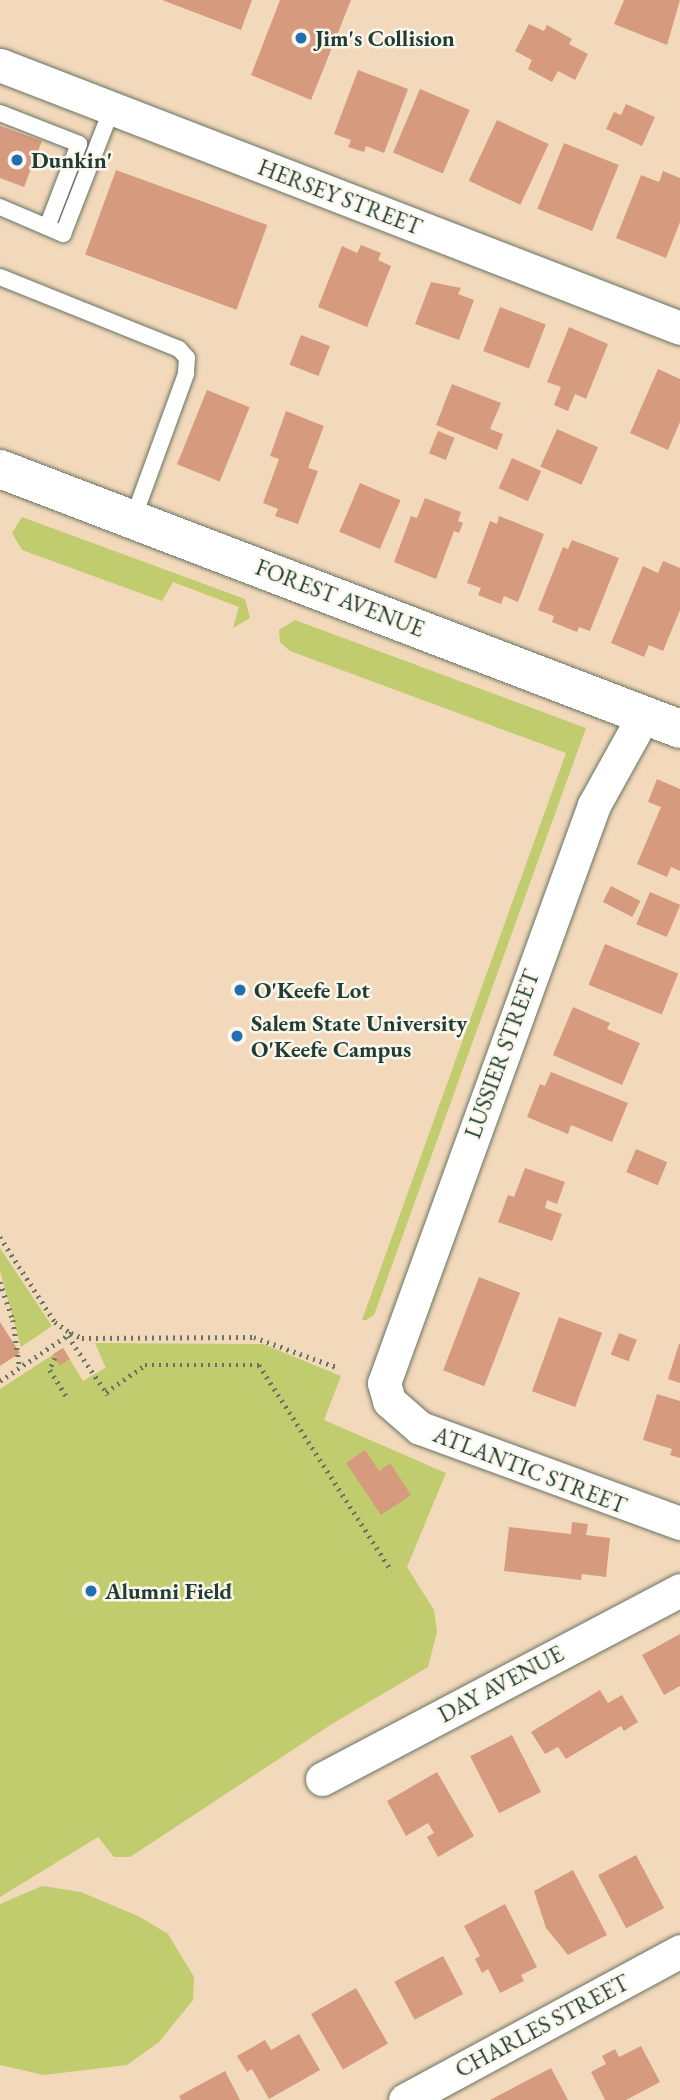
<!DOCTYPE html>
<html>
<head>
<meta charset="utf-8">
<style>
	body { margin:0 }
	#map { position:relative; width:680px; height:2100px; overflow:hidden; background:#f3d9bb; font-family:"EB Garamond",serif }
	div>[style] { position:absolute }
	.green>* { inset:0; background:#c0cc6d }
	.building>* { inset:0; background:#d69a7f; transform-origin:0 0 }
	.path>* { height:4.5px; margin-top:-2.25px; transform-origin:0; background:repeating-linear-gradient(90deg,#697463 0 2px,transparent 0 7px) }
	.roads { filter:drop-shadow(0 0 2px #697463) drop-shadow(0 0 2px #697463) }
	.lane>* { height:16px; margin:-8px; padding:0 8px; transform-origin:8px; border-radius:8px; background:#fff }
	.street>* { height:33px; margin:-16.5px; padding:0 16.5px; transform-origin:16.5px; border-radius:16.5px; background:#fff }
	.secondary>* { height:38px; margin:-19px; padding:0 19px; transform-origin:19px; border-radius:19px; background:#fff }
	.dots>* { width:19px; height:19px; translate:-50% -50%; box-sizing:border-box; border:4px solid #fbf7ec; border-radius:50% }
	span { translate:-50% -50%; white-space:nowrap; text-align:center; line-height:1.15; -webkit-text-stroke:5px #fbf7ec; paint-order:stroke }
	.poi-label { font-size:23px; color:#1f3d34; font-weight:700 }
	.left { translate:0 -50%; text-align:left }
	.street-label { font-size:23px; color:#1f3d34 }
</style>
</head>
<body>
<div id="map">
	<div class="green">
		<i style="clip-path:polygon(22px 517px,245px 599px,250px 618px,233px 628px,239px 607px,173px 582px,162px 601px,22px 550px,12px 533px)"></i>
		<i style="clip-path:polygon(295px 620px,586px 728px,374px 1315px,366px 1320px,362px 1320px,566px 753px,290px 651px,280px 642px,279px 630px)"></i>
		<i style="clip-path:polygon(0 1248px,52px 1326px,21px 1347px,0 1271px)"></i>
		<i style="clip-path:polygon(95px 1343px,263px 1344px,341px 1376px,324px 1420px,446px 1473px,407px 1567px,434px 1610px,437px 1632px,428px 1667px,332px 1724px,130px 1857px,114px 1857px,98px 1837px,0 1897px,0 1389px,63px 1348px,83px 1381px,105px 1368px,107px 1371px)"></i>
		<i style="clip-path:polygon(42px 1886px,81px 1892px,140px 1917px,168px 1934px,194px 1977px,193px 2000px,159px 2042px,127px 2065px,44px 2075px,0 2065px,0 1904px)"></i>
	</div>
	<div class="building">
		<i style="clip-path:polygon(162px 0,252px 0,241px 30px)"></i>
		<i style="clip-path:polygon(280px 0,351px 0,311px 100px,251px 75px)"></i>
		<i style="clip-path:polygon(624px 0,680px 0,667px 45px,614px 24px)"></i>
		<i style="clip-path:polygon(529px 24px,544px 31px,547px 25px,572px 39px,569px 44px,588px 54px,575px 80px,558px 71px,552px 82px,528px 69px,532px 60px,515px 51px)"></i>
		<i style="clip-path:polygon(358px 70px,408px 89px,384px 153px,366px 146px,364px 152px,348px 147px,351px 140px,334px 134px)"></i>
		<i style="left:420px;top:89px;width:54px;height:69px;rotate:23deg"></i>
		<i style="clip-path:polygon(626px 104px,655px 117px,642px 146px,606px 129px,614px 112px,621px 115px)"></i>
		<i style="left:497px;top:120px;width:57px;height:67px;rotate:25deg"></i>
		<i style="clip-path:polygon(0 126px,42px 141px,24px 187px,0 178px)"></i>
		<i style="left:564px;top:143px;width:59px;height:71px;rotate:22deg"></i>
		<i style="left:116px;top:170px;width:161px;height:90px;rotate:20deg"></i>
		<i style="clip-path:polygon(663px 171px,680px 178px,680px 222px,666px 258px,616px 238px,641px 175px,659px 182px)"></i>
		<i style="clip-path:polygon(361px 245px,381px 253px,378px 260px,391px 266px,367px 327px,318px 307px,342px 246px,357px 253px)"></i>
		<i style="clip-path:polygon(431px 282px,461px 288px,458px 294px,474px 300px,459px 340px,415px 324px)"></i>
		<i style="left:500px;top:307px;width:49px;height:47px;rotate:21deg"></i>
		<i style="clip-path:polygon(569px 327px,608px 344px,586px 399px,575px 394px,568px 411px,554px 405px,561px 387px,547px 382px)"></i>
		<i style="left:301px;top:335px;width:31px;height:32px;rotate:21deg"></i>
		<i style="clip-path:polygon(658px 369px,680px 379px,680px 422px,668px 450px,630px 433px)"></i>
		<i style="clip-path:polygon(452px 384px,501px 403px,490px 429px,503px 434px,497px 450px,436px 425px)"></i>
		<i style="left:207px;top:390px;width:46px;height:80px;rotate:22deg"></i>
		<i style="clip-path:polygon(286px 411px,324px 426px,308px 468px,318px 471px,298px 524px,275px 516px,278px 509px,263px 503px,279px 459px,270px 456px)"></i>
		<i style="left:557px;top:429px;width:45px;height:41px;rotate:24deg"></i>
		<i style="left:438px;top:431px;width:18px;height:24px;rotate:22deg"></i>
		<i style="left:512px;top:458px;width:32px;height:33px;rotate:24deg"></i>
		<i style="left:360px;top:483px;width:44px;height:53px;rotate:23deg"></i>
		<i style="clip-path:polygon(425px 498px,461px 512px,458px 521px,463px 523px,459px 533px,454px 531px,436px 579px,394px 562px,411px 516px,417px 518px)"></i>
		<i style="clip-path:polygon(499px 516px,544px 534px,518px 602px,504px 596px,501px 604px,478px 595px,481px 588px,467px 583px,490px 521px,497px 524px)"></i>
		<i style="clip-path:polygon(572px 540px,619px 558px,590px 631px,579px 627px,577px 632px,552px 622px,554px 616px,538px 610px,563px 547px,568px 549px)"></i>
		<i style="clip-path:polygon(663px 561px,680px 568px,680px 610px,663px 651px,649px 645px,644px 657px,611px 643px,643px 566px,658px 573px)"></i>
		<i style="clip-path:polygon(657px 779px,680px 789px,680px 871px,671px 867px,667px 877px,637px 864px,661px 807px,648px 802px)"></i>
		<i style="left:611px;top:886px;width:33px;height:18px;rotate:27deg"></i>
		<i style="left:650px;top:892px;width:33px;height:35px;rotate:23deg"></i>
		<i style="left:605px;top:944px;width:79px;height:44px;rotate:22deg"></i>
		<i style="clip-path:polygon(573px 1007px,610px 1023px,607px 1029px,640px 1043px,622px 1085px,553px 1055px)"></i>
		<i style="clip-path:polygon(551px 1072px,628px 1103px,612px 1142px,571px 1125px,568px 1134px,527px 1117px,540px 1084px,545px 1086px)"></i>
		<i style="left:636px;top:1149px;width:34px;height:25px;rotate:23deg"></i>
		<i style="clip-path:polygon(525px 1168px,565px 1182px,557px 1204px,547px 1200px,545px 1208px,562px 1214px,552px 1241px,498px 1222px,508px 1195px,514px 1197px)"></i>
		<i style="left:479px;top:1277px;width:44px;height:100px;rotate:21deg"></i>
		<i style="left:559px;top:1317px;width:46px;height:79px;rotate:20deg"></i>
		<i style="clip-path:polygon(0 1322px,20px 1353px,0 1366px)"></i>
		<i style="left:619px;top:1333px;width:19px;height:23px;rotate:21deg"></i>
		<i style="clip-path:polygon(679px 1344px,680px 1344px,680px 1383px,668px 1379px)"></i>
		<i style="left:63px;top:1348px;width:13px;height:12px;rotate:58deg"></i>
		<i style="clip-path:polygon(657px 1394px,680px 1401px,680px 1458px,670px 1455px,672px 1449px,643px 1440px)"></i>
		<i style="clip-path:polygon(365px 1450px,379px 1471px,390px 1463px,411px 1495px,381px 1515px,346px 1463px)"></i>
		<i style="clip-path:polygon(572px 1522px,588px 1524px,586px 1535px,610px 1538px,606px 1577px,582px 1574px,581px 1580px,504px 1571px,509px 1527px,571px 1534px)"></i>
		<i style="clip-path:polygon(680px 1634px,680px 1686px,664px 1695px,642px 1655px)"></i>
		<i style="clip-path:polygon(600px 1690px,608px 1703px,622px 1695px,638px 1722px,624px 1731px,621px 1726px,566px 1759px,558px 1747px,545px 1754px,531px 1732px)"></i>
		<i style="left:512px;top:1735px;width:64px;height:47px;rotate:63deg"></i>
		<i style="clip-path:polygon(437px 1772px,474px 1836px,438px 1857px,427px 1837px,434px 1833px,428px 1823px,406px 1836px,387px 1801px)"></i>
		<i style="left:636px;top:1855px;width:60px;height:43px;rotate:62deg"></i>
		<i style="clip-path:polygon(573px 1870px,607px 1935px,568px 1955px,546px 1928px,534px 1891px)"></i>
		<i style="clip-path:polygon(505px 1904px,537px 1967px,521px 1975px,524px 1981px,500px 1993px,488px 1969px,482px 1973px,475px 1959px,480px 1956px,464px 1926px)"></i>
		<i style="left:443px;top:1956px;width:43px;height:55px;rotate:62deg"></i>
		<i style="left:356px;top:1988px;width:64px;height:52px;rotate:60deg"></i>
		<i style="clip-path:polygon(299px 2034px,320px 2070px,269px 2099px,252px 2069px,247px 2072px,237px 2056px,265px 2040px,271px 2050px)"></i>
		<i style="clip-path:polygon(641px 2046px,660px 2082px,626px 2100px,605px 2100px,591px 2072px,606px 2064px,602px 2056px,615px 2049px,619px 2057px)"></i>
		<i style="clip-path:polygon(551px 2068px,568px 2100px,490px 2100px)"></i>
		<i style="clip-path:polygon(225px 2071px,240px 2100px,181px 2100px,179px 2096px)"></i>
	</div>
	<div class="path">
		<i style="left:0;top:1237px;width:101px;rotate:57.1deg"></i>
		<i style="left:55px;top:1322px;width:19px;rotate:35deg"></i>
		<i style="left:71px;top:1333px;width:12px;rotate:24deg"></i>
		<i style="left:82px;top:1338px;width:172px;rotate:-0.3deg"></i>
		<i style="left:254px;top:1337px;width:87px;rotate:20.1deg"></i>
		<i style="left:0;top:1282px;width:40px;rotate:71.1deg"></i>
		<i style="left:13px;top:1320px;width:49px;rotate:81.9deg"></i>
		<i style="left:68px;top:1336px;width:71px;rotate:55.9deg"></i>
		<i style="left:55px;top:1358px;width:13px;rotate:113deg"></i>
		<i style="left:50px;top:1370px;width:34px;rotate:58deg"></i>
		<i style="left:0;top:1381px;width:86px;rotate:-34.1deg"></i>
		<i style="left:106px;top:1392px;width:47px;rotate:-34.7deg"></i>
		<i style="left:145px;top:1365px;width:114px"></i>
		<i style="left:259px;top:1365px;width:245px;rotate:57.2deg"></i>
	</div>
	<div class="roads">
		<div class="lane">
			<i style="left:0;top:113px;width:85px;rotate:21.4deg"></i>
			<i style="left:79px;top:144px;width:89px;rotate:111.1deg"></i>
			<i style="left:0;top:207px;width:69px;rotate:23.2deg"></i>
			<i style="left:63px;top:234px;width:135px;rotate:-68.7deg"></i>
			<i style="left:0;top:277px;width:193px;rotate:21.9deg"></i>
			<i style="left:179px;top:349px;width:12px;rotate:48deg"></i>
			<i style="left:187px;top:358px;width:16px;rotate:94deg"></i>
			<i style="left:186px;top:374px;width:154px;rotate:110.1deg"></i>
		</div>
		<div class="street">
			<i style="left:0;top:65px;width:729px;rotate:21.14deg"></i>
			<i style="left:644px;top:715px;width:103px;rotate:119.1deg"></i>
			<i style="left:594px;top:805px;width:615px;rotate:109.97deg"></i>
			<i style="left:384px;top:1383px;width:19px;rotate:74deg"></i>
			<i style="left:389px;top:1401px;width:41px;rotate:41.1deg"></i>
			<i style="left:420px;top:1428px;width:277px;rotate:20.1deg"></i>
			<i style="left:322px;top:1779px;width:405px;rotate:-27.8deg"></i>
			<i style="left:405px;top:2100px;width:313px;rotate:-28.4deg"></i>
		</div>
		<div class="secondary">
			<i style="left:0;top:469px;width:728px;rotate:20.92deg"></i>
		</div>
	</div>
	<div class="dots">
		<i style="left:301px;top:38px;background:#1f6fb2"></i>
		<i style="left:17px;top:160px;background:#1f6fb2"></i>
		<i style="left:240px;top:990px;background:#1f6fb2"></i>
		<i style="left:237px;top:1036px;background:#1f6fb2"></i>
		<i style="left:91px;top:1591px;background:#1f6fb2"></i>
	</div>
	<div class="poi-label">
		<span class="left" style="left:315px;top:38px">Jim's Collision</span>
		<span class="left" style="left:31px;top:160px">Dunkin'</span>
		<span class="left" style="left:254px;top:990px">O'Keefe Lot</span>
		<span class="left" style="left:251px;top:1036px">Salem State University<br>O'Keefe Campus</span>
		<span class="left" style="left:105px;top:1591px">Alumni Field</span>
	</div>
	<div class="street-label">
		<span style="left:340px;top:197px;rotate:21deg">HERSEY STREET</span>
		<span style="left:340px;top:598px;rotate:21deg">FOREST AVENUE</span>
		<span style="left:502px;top:1054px;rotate:-70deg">LUSSIER STREET</span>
		<span style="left:530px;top:1470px;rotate:21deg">ATLANTIC STREET</span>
		<span style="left:501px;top:1684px;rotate:-28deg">DAY AVENUE</span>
		<span style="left:542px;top:2026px;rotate:-28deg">CHARLES STREET</span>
	</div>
</div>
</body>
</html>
